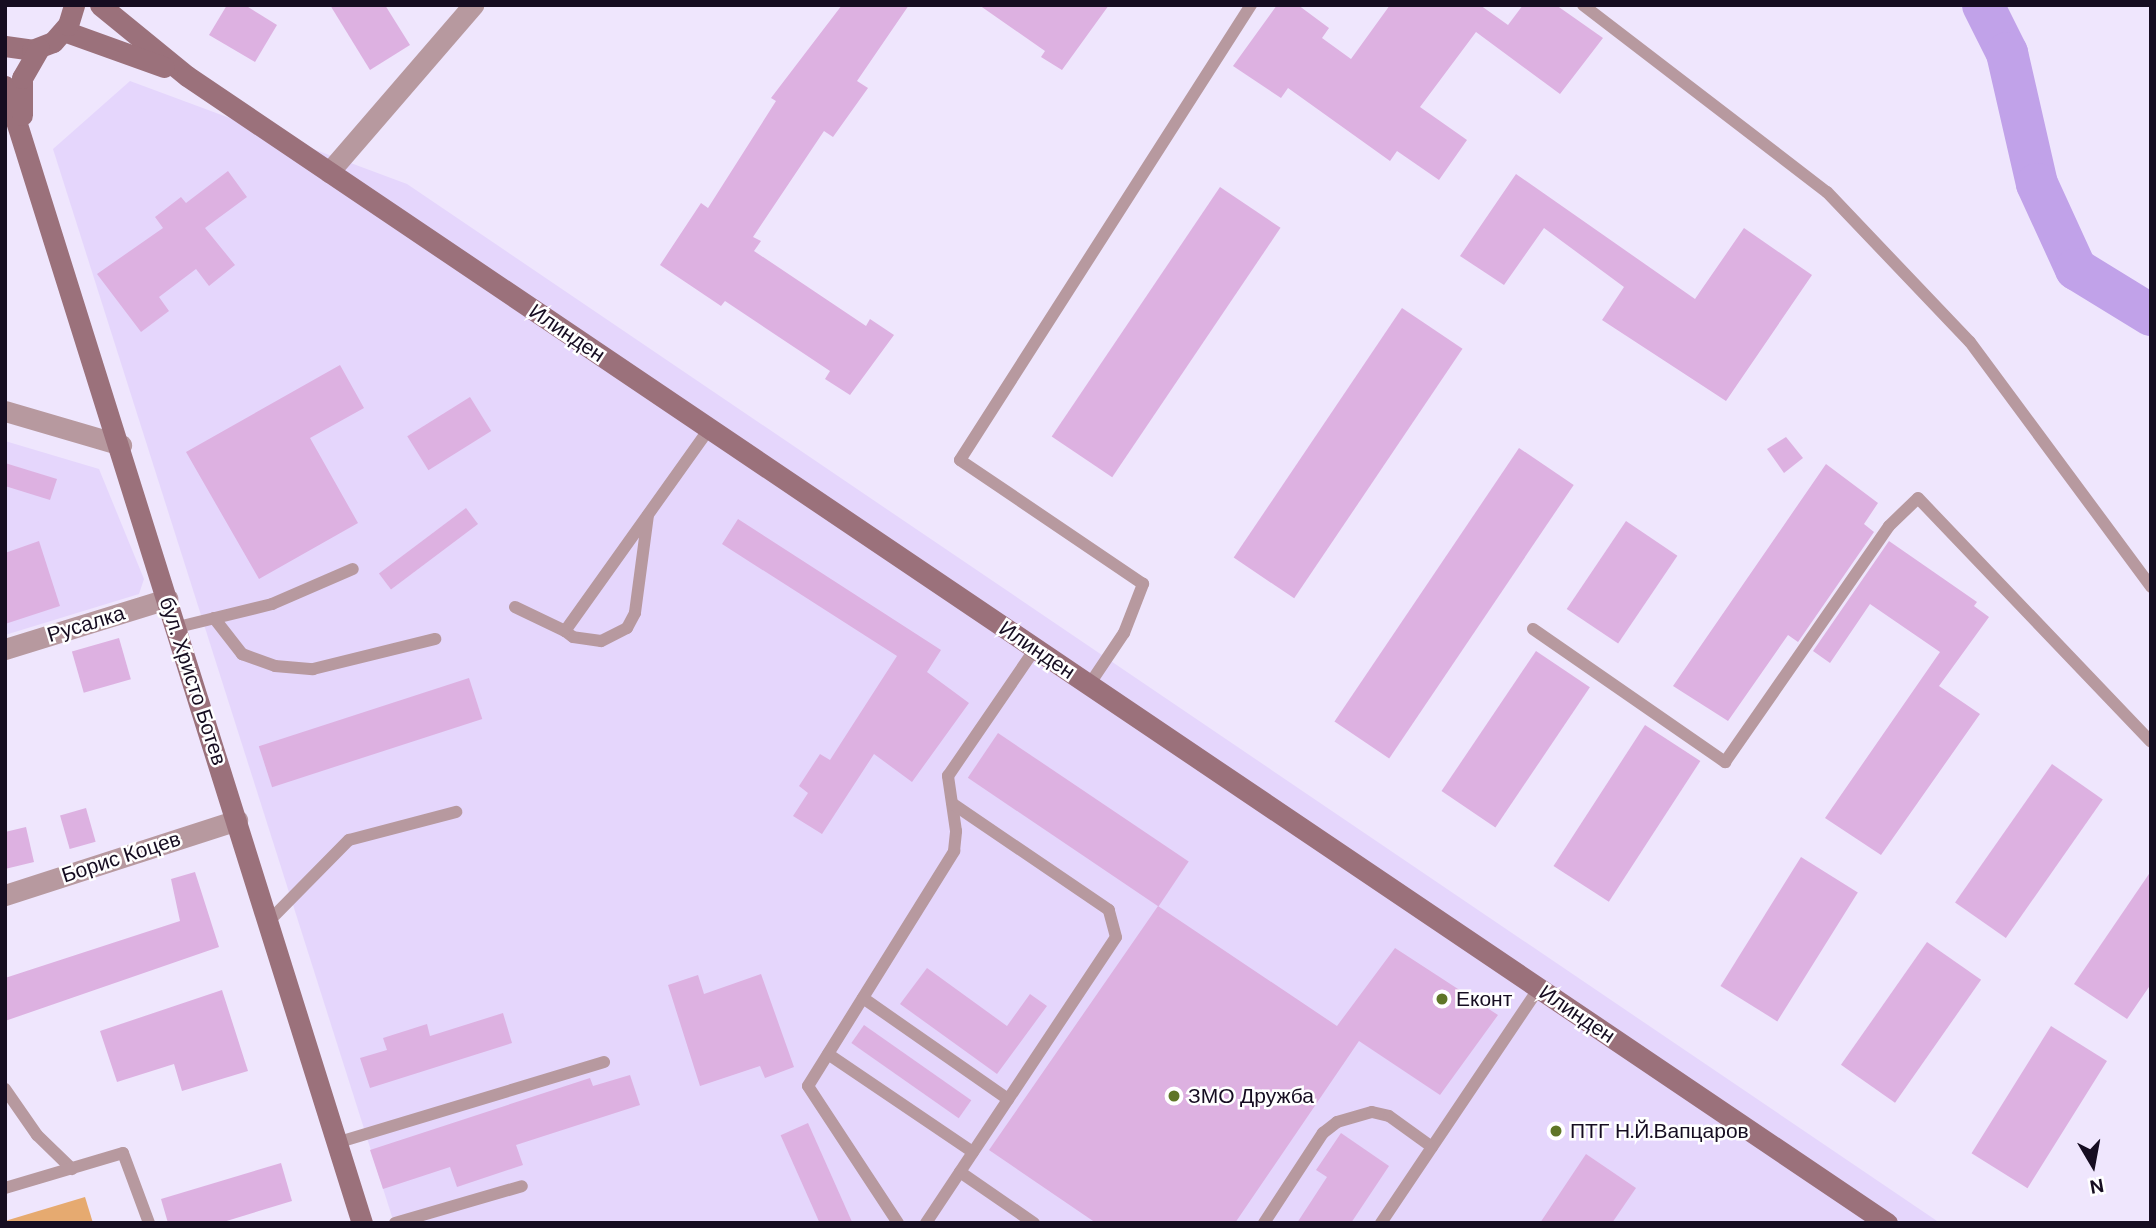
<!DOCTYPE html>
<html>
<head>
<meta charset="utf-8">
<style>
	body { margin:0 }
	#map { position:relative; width:2156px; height:1228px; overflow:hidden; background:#efe6fd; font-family:"DM Sans",sans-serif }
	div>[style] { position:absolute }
	.built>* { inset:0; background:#e5d6fc }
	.green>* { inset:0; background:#e6aa70 }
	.river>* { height:42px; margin:-21px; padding:0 21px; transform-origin:21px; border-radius:21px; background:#c1a2e9 }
	.building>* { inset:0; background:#ddb1e1; transform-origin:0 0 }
	.lane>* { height:12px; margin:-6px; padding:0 6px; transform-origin:6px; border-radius:6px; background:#b7999f }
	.street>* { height:21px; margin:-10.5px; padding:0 10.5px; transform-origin:10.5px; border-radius:10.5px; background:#b7999f }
	.secondary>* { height:21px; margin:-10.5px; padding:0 10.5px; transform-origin:10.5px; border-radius:10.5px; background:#9b717b }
	.dots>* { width:19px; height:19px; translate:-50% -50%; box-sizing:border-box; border:4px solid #fff; border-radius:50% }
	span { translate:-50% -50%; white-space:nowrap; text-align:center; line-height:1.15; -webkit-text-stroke:5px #fff; paint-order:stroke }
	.street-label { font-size:21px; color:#160d21 }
	.poi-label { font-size:21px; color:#160d21 }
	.left { translate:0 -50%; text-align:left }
	.frame { position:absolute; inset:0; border:7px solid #160d21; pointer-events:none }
	.north { position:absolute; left:2058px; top:1130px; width:70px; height:70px; -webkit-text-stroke:5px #fff; paint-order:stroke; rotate:170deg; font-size:19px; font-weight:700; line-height:28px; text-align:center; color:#160d21 }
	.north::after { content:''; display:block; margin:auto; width:24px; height:32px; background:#160d21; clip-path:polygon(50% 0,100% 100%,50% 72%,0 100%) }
</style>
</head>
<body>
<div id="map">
	<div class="built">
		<i style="clip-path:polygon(130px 81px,407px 184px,1940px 1223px,394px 1223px,53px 149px)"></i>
		<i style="clip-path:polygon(5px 441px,99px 469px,144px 579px,139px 594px,5px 635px)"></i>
	</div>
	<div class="green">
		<i style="clip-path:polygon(85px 1197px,93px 1223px,5px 1223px,5px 1221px)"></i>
	</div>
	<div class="river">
		<i style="left:1983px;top:5px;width:54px;rotate:63.4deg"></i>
		<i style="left:2007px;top:53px;width:134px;rotate:77.1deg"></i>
		<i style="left:2037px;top:184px;width:94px;rotate:65.4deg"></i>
		<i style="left:2076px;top:269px;width:88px;rotate:31.5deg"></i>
	</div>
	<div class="building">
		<i style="clip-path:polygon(227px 5px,245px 5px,277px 25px,255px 62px,209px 35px)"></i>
		<i style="clip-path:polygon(330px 5px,385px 5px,410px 45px,370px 70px)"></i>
		<i style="clip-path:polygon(842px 5px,909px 5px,857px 81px,868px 88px,833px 137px,824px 131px,753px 237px,761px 241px,754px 251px,866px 326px,870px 319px,894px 335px,850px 395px,825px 379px,830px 371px,725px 301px,721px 306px,660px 265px,701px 203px,708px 208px,776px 101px,771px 98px)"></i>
		<i style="clip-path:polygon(979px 5px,1109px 5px,1062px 70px,1041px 57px,1045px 51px)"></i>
		<i style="clip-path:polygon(1277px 5px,1298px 5px,1329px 28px,1322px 38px,1351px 59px,1390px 5px,1480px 5px,1508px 25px,1523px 5px,1556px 5px,1603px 38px,1560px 94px,1476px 32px,1420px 107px,1467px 140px,1439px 180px,1397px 151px,1390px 161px,1288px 88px,1281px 98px,1233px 66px)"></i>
		<i style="clip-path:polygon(228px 171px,247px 197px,205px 228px,235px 265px,209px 286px,196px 269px,159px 297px,169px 311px,141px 332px,97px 274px,163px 228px,155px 217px,181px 197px,186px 203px)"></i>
		<i style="clip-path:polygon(1516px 174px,1695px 299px,1744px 228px,1812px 275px,1726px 401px,1602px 320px,1624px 287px,1544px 228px,1504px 285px,1460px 256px)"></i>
		<i style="left:1220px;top:187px;width:73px;height:301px;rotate:34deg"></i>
		<i style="left:1402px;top:308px;width:73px;height:301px;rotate:34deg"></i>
		<i style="clip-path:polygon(340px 365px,364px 408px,310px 438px,358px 523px,259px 579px,186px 452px)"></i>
		<i style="left:470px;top:397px;width:40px;height:74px;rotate:58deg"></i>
		<i style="clip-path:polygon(1786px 437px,1803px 458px,1784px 473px,1767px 449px)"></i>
		<i style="left:1519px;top:448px;width:66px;height:330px;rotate:34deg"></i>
		<i style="clip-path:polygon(5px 463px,57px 479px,50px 500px,5px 486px)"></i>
		<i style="clip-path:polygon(1826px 464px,1878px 503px,1864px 524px,1874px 532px,1798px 642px,1788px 635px,1728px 721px,1673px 686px)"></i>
		<i style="left:466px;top:508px;width:20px;height:109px;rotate:53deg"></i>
		<i style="clip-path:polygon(738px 519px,941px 650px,927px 672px,969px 703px,912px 782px,874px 754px,822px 834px,793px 816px,808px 793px,799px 786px,820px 754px,830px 760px,897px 656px,722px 544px)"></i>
		<i style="left:1626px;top:521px;width:62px;height:106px;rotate:34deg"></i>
		<i style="clip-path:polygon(39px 541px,60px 606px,5px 624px,5px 553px)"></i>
		<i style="clip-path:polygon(1889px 541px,1977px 602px,1974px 606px,1989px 617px,1939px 686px,1980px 714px,1881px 855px,1825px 818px,1940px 652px,1870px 604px,1830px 663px,1813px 651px)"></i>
		<i style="left:119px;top:638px;width:43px;height:49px;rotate:74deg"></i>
		<i style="left:1536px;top:651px;width:65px;height:169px;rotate:34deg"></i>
		<i style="left:469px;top:678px;width:43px;height:221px;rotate:72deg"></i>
		<i style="left:1645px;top:725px;width:66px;height:168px;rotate:33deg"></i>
		<i style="left:998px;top:733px;width:230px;height:54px;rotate:34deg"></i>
		<i style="left:2052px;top:764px;width:62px;height:169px;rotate:35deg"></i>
		<i style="left:86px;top:808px;width:35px;height:27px;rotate:74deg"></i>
		<i style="clip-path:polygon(26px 827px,34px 862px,5px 869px,5px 832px)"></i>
		<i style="left:1801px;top:857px;width:67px;height:152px;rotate:32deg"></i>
		<i style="clip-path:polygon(2151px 871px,2151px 984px,2127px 1019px,2074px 984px)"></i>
		<i style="clip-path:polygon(195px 872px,219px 947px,5px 1021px,5px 978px,180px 921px,171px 879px)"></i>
		<i style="clip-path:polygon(1158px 906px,1337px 1026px,1395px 948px,1498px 1015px,1440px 1095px,1359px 1041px,1235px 1223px,1096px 1223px,989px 1150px)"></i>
		<i style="left:1927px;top:942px;width:66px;height:150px;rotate:35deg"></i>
		<i style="clip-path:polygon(927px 968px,1007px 1026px,1030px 994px,1047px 1006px,997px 1074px,900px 1004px)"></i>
		<i style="clip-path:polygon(761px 974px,794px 1067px,765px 1078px,760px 1066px,700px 1086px,668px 985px,698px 975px,704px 994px)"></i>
		<i style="clip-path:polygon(222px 990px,248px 1071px,182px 1091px,174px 1064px,117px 1082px,100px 1031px)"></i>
		<i style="clip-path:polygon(503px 1013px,512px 1043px,370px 1088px,360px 1058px,387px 1050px,383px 1038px,427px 1024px,430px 1036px)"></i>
		<i style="left:864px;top:1025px;width:131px;height:22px;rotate:35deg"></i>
		<i style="left:2051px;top:1026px;width:66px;height:150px;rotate:32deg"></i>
		<i style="clip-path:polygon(630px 1075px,640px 1105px,516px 1145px,523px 1165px,457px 1187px,450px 1167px,383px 1189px,370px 1150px,590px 1078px,593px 1086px)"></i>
		<i style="left:808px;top:1123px;width:110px;height:30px;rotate:66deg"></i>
		<i style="clip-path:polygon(1341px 1133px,1389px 1166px,1351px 1223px,1297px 1223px,1327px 1177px,1316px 1170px)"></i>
		<i style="clip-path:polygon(1586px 1154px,1636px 1188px,1612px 1223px,1540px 1223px)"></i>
		<i style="clip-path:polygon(281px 1163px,292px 1201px,220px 1223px,168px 1223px,161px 1199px)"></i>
	</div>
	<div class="lane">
		<i style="left:1583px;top:5px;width:307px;rotate:37.5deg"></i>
		<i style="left:1827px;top:192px;width:207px;rotate:46.4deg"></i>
		<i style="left:1970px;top:342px;width:305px;rotate:53.5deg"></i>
		<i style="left:648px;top:515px;width:99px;rotate:97.6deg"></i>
		<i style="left:635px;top:613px;width:17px;rotate:118deg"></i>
		<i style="left:627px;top:628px;width:29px;rotate:153deg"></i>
		<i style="left:601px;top:641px;width:28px;rotate:-172deg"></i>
		<i style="left:573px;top:637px;width:10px;rotate:-143deg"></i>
		<i style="left:565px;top:631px;width:248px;rotate:-54.5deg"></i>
		<i style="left:515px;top:607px;width:55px;rotate:25.6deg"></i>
		<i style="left:214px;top:618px;width:46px;rotate:52.1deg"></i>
		<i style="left:242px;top:654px;width:35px;rotate:20deg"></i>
		<i style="left:275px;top:666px;width:38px;rotate:5deg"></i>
		<i style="left:313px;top:669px;width:126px;rotate:-13.8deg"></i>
		<i style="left:178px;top:627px;width:97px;rotate:-13.7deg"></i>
		<i style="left:272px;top:604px;width:88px;rotate:-23.4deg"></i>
		<i style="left:1533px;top:629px;width:234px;rotate:34.7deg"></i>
		<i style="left:1725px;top:762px;width:287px;rotate:-55.2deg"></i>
		<i style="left:1889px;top:526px;width:40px;rotate:-44deg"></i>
		<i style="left:1918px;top:498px;width:337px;rotate:46.3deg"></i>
		<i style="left:1089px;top:685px;width:63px;rotate:-56.1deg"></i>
		<i style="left:1124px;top:633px;width:53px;rotate:-68.8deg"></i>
		<i style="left:1143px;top:584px;width:221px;rotate:-145.9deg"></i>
		<i style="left:960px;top:460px;width:540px;rotate:-57.4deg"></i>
		<i style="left:269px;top:921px;width:114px;rotate:-45.4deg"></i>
		<i style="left:349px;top:840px;width:111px;rotate:-14.7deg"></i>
		<i style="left:863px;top:998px;width:177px;rotate:34.9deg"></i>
		<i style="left:828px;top:1054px;width:175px;rotate:34.1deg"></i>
		<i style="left:5px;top:1089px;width:56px;rotate:55.2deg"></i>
		<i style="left:37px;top:1135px;width:49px;rotate:44.2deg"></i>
		<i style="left:336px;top:1143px;width:280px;rotate:-16.8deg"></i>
		<i style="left:960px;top:1172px;width:90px;rotate:34.6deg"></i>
		<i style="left:5px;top:1188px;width:123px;rotate:-16.5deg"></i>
		<i style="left:123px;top:1153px;width:75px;rotate:69.6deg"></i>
		<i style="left:395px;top:1223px;width:132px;rotate:-16.2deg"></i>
		<i style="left:898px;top:1223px;width:164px;rotate:-123.3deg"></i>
		<i style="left:808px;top:1086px;width:277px;rotate:-58.1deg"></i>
		<i style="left:954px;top:851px;width:20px;rotate:-84deg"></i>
		<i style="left:956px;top:831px;width:56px;rotate:-98.3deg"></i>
		<i style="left:948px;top:776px;width:154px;rotate:-55.6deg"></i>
		<i style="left:926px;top:1223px;width:343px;rotate:-56.4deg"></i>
		<i style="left:1116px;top:937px;width:28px;rotate:-105deg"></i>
		<i style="left:1109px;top:910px;width:189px;rotate:-145.8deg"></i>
		<i style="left:1264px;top:1223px;width:108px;rotate:-56.8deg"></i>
		<i style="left:1323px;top:1133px;width:18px;rotate:-38deg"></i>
		<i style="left:1337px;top:1122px;width:36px;rotate:-16deg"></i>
		<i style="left:1372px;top:1112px;width:17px;rotate:13deg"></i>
		<i style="left:1389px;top:1116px;width:53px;rotate:35.8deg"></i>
		<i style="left:1381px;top:1223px;width:283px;rotate:-56.1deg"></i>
	</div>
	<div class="street">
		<i style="left:329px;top:172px;width:221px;rotate:-49.2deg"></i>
		<i style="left:5px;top:411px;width:121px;rotate:16.3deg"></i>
		<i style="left:5px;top:649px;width:170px;rotate:-17.2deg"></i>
		<i style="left:5px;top:895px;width:244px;rotate:-17.9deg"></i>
	</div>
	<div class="secondary">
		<i style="left:100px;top:5px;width:112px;rotate:39.2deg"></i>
		<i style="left:187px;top:76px;width:2051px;rotate:34.01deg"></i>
		<i style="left:64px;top:31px;width:106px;rotate:19.8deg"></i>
		<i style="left:5px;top:46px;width:27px;rotate:8deg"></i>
		<i style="left:32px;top:50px;width:22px;rotate:-21deg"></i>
		<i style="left:53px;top:42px;width:23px;rotate:-49deg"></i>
		<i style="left:68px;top:25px;width:21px;rotate:-73deg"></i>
		<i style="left:5px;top:86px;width:1192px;rotate:72.57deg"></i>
		<i style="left:22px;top:115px;width:37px;rotate:-90deg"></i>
		<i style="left:22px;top:78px;width:34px;rotate:-60deg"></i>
	</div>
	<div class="dots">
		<i style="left:1442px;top:999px;background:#5f7527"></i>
		<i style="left:1174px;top:1096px;background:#5f7527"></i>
		<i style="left:1556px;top:1131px;background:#5f7527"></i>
	</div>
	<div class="street-label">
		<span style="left:567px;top:333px;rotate:34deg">Илинден</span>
		<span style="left:86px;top:624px;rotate:-17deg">Русалка</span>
		<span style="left:1037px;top:650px;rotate:34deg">Илинден</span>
		<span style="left:193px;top:681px;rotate:72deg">бул. Христо Ботев</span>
		<span style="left:121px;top:857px;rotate:-18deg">Борис Коцев</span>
		<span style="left:1577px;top:1014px;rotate:34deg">Илинден</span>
	</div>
	<div class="poi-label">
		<span class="left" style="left:1456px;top:999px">Еконт</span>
		<span class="left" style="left:1188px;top:1096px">ЗМО Дружба</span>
		<span class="left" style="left:1570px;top:1131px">ПТГ Н.Й.Вапцаров</span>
	</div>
	<div class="frame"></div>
	<div class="north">N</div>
</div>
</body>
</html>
